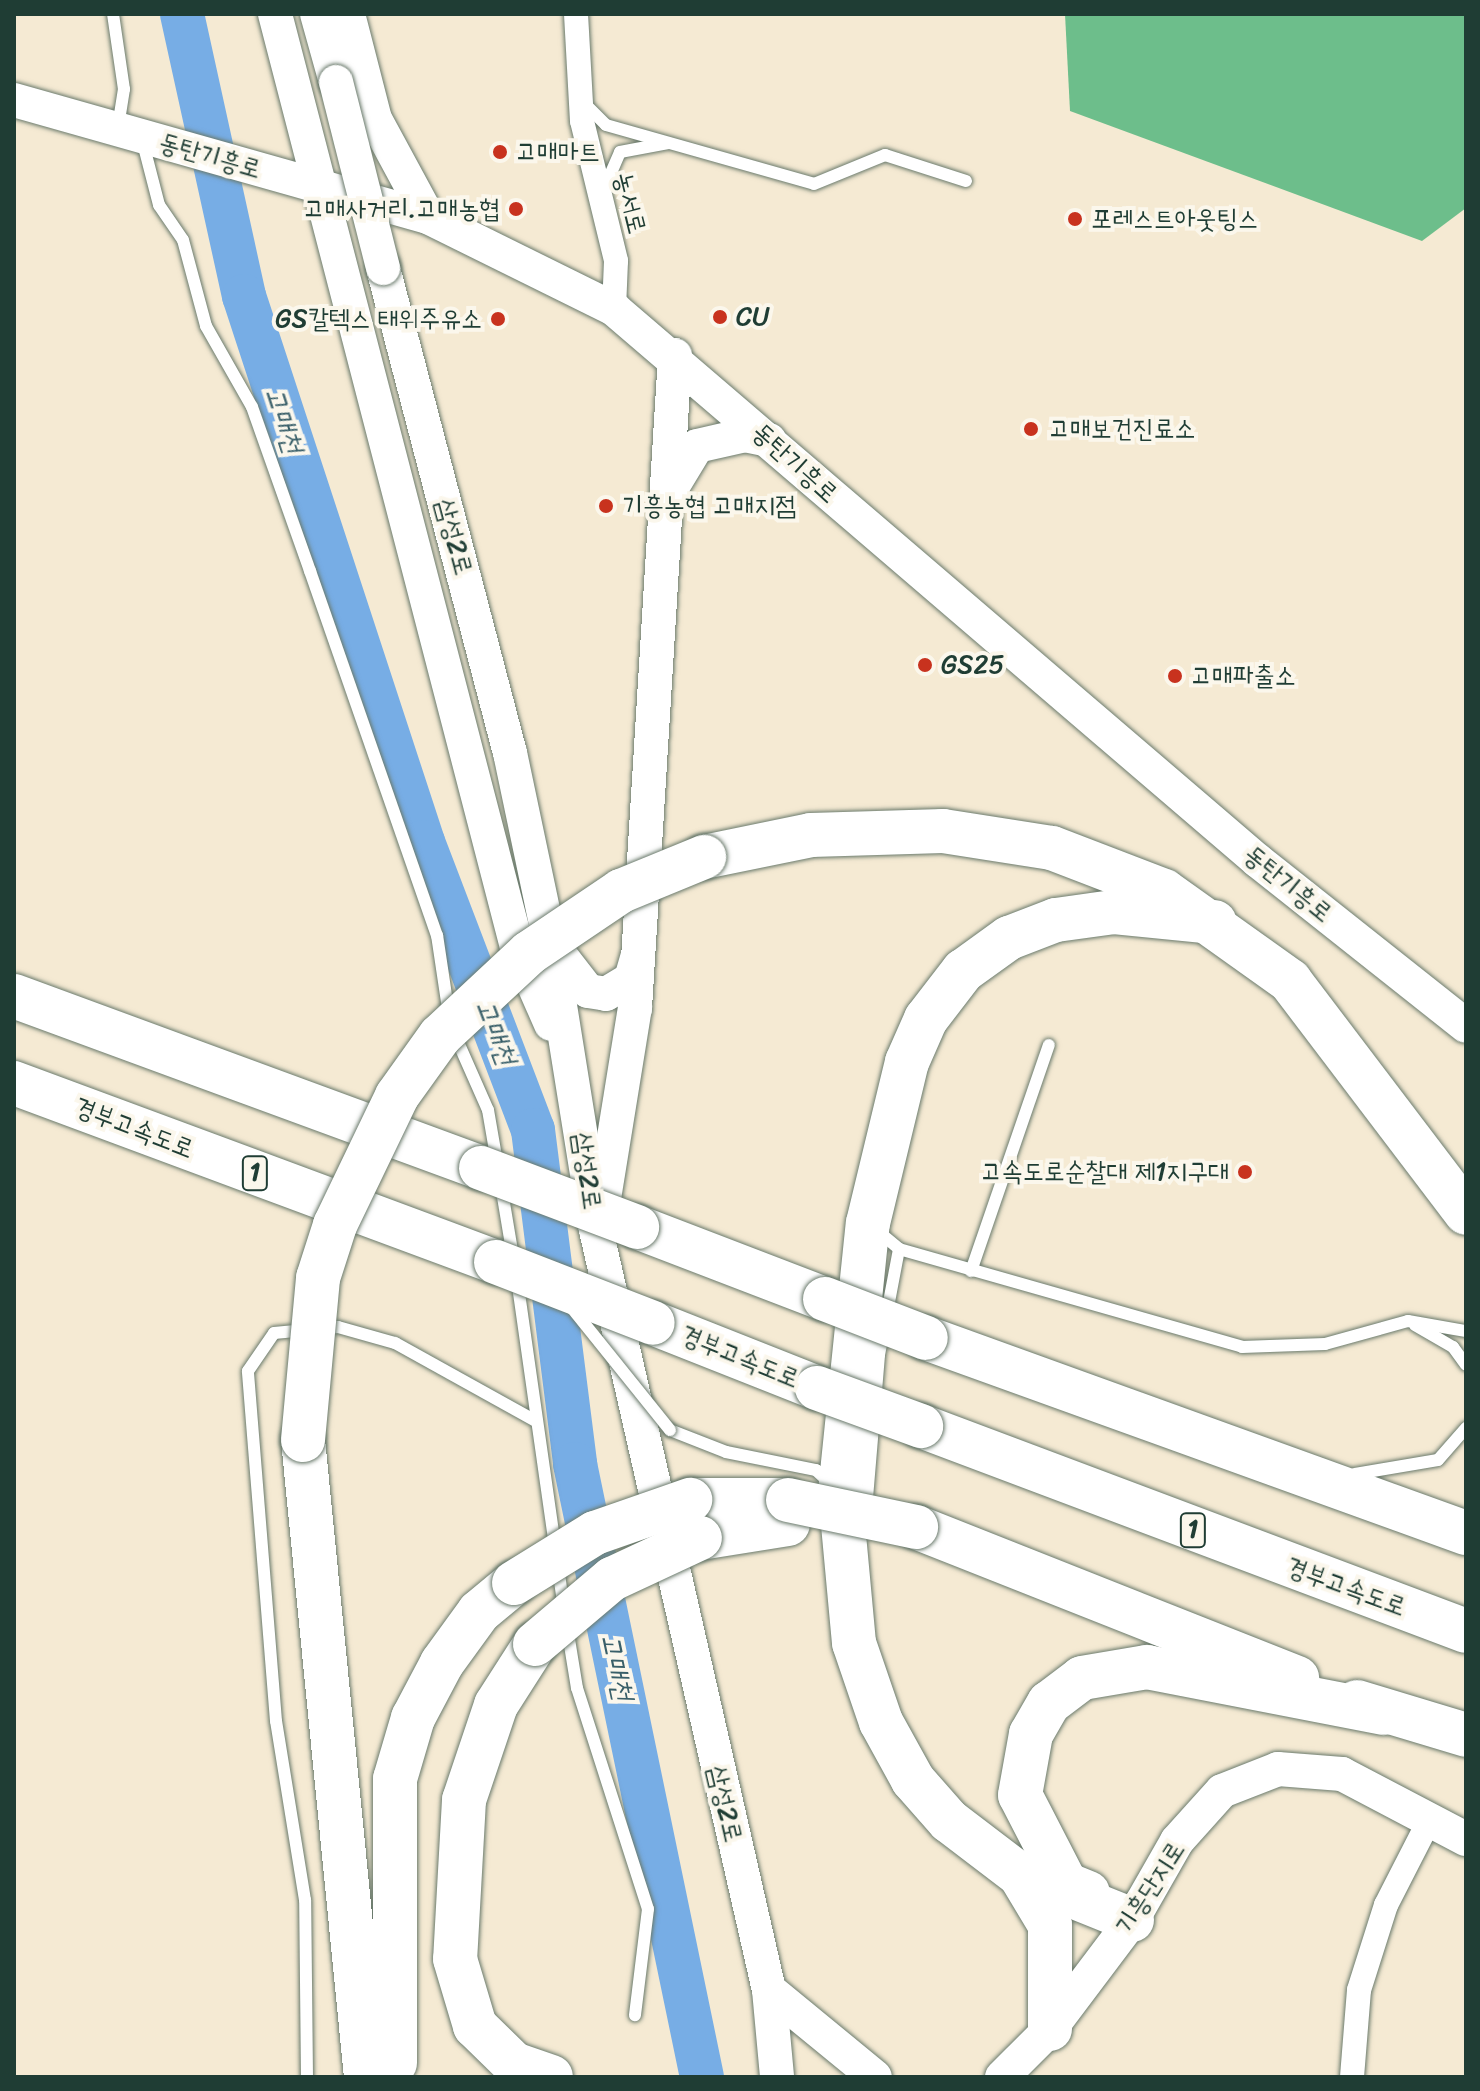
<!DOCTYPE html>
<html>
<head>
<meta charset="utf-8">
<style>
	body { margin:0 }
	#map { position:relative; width:1480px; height:2091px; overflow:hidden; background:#f5ead3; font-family:Sriracha,"Poor Story",sans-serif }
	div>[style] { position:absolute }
	.forest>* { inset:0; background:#6dbe8b }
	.river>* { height:44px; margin:-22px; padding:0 22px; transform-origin:22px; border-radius:22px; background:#77ade5 }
	.roads { filter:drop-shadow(0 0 2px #6a7a6c) drop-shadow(0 0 2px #6a7a6c) }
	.lane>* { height:12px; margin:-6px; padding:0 6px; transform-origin:6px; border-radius:6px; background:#fff }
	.street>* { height:24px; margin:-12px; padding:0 12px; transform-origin:12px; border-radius:12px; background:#fff }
	.secondary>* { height:34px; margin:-17px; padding:0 17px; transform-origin:17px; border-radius:17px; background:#fff }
	.highway>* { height:44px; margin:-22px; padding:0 22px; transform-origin:22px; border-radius:22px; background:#fff }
	.bridges { filter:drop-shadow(0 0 2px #6a7a6c) drop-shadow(0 0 2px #6a7a6c) }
	.lane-bridge>* { height:12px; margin:-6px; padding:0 6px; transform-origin:6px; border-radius:6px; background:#fff }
	.secondary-bridge>* { height:34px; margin:-17px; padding:0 17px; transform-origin:17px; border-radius:17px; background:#fff }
	.highway-bridge>* { height:44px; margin:-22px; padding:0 22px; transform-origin:22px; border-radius:22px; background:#fff }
	.dots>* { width:22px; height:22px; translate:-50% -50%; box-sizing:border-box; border:4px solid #fbf7ec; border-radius:50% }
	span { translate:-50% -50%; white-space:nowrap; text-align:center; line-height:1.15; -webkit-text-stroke:8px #fbf7ec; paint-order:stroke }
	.shield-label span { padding:2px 6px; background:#fbf7ec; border:2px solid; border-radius:6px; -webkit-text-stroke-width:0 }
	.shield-label { font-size:24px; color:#1f3d34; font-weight:700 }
	.poi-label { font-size:26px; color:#1f3d34 }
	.left { translate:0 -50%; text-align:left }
	.right { translate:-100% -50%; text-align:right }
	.street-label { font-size:26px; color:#1f3d34 }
	.water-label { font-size:28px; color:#395f69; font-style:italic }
	.frame { position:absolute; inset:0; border:16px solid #1f3d34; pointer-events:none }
</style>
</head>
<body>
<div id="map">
	<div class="forest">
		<i style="clip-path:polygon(1065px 14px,1466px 14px,1466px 208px,1422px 241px,1070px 111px)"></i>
	</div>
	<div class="river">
		<i style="left:182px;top:14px;width:289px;rotate:77.6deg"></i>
		<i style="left:244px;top:296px;width:575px;rotate:71.85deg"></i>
		<i style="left:423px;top:842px;width:308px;rotate:69.1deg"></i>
		<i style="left:533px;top:1130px;width:337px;rotate:82.8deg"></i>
		<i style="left:575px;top:1464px;width:626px;rotate:78.3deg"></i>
	</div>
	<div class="roads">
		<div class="lane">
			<i style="left:113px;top:14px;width:76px;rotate:81.7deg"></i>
			<i style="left:124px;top:89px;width:37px;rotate:99deg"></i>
			<i style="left:586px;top:105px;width:28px;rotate:45deg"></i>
			<i style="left:606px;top:125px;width:216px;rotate:15.8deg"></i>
			<i style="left:814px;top:184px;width:77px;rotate:-22.2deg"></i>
			<i style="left:885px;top:155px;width:85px;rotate:17.8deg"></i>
			<i style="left:143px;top:143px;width:64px;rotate:75.5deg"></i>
			<i style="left:159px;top:205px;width:42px;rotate:55.6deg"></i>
			<i style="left:183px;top:240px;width:89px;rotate:75deg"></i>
			<i style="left:206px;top:326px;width:93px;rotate:60.4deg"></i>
			<i style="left:252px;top:407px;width:174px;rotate:70.5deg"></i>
			<i style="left:310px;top:571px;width:386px;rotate:70.8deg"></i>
			<i style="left:437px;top:935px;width:81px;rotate:81.5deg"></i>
			<i style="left:604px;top:189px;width:40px;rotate:-66.6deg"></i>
			<i style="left:620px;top:152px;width:49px;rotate:-10.6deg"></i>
			<i style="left:454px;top:1033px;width:84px;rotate:66.2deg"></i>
			<i style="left:488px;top:1110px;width:53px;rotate:80.2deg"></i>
			<i style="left:501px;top:1185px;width:73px;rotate:80.5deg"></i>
			<i style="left:879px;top:1232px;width:26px;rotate:40deg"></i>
			<i style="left:899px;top:1249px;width:357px;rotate:15.9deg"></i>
			<i style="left:1242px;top:1347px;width:83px;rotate:-2.1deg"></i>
			<i style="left:1325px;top:1344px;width:86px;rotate:-15.5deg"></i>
			<i style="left:1408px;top:1321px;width:59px;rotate:9.8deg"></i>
			<i style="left:971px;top:1271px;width:239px;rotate:-71deg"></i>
			<i style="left:517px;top:1279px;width:333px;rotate:81.9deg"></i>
			<i style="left:1415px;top:1325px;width:44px;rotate:30.1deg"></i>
			<i style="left:1453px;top:1347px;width:22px;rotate:54deg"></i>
			<i style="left:670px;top:1430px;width:60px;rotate:21.4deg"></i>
			<i style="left:726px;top:1452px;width:92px;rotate:11.3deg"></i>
			<i style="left:816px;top:1470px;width:21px;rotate:43deg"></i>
			<i style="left:1355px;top:1474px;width:84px;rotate:-9.6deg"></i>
			<i style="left:1438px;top:1460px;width:43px;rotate:-48.8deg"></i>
			<i style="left:866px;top:1510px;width:156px;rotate:-85.2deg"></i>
			<i style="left:879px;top:1355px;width:108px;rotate:-79.3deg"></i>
			<i style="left:567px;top:1627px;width:62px;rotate:80.7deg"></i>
			<i style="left:577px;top:1688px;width:232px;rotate:72.2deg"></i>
			<i style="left:648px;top:1909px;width:107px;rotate:97deg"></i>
			<i style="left:307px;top:2077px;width:177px;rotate:-90.6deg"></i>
			<i style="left:305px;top:1900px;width:181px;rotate:-99.2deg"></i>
			<i style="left:276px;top:1721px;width:351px;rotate:-94.6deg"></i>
			<i style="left:248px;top:1371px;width:46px;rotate:-55.6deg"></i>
			<i style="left:274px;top:1333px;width:64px;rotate:-5.4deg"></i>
			<i style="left:338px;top:1327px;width:59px;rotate:15.7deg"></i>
			<i style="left:395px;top:1343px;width:159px;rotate:29deg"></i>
		</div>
		<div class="street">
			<i style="left:576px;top:14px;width:107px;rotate:86.8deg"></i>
			<i style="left:582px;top:121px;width:144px;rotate:76.3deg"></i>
			<i style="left:616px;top:261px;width:48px;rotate:92.4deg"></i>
			<i style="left:1352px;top:2077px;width:87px;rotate:-85.4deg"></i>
			<i style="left:1359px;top:1990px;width:89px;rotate:-72.4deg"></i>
			<i style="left:1386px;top:1905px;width:94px;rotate:-62.9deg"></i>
		</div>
		<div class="secondary">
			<i style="left:275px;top:14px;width:964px;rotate:75.46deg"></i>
			<i style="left:517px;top:947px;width:84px;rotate:66.2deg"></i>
			<i style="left:317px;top:14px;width:71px;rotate:74.4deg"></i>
			<i style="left:348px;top:14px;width:108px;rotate:75.6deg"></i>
			<i style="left:375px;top:119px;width:111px;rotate:61.6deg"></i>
			<i style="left:14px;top:100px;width:430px;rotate:15.8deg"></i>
			<i style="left:428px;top:217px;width:208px;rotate:26.3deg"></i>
			<i style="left:614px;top:309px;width:848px;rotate:40.6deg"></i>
			<i style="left:1258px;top:861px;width:265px;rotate:38.4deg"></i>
			<i style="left:383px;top:268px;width:501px;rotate:75.33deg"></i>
			<i style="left:510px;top:753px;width:194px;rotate:78.1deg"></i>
			<i style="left:550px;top:943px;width:291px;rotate:80.9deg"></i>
			<i style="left:596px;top:1230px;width:779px;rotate:77.18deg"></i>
			<i style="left:769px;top:1990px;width:87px;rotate:84.7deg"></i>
			<i style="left:671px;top:489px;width:50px;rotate:-58.8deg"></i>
			<i style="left:697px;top:446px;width:49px;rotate:-12.9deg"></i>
			<i style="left:745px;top:435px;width:25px;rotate:12deg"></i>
			<i style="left:553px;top:946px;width:57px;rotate:52.1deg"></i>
			<i style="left:588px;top:991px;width:18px;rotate:9deg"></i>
			<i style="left:606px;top:994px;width:29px;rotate:-31deg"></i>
			<i style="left:631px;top:979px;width:22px;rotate:-74deg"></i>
			<i style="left:602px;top:1211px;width:206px;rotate:-80.8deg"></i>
			<i style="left:635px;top:1008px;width:654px;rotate:-86.49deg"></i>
			<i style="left:769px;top:1990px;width:137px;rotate:39.4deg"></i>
			<i style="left:1002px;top:2077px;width:68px;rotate:-45deg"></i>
			<i style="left:1050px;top:2029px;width:136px;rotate:-53deg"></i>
			<i style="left:1132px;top:1920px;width:91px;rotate:-60.3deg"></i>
			<i style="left:1177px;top:1841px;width:67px;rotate:-48deg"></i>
			<i style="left:1222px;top:1791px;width:60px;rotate:-21.4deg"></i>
			<i style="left:1278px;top:1769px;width:64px;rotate:4.5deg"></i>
			<i style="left:1342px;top:1774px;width:140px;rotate:27.7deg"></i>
		</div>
		<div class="highway">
			<i style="left:704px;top:857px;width:109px;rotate:-11.6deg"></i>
			<i style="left:811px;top:835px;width:132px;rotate:-1.7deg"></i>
			<i style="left:943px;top:831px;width:110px;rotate:8.9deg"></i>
			<i style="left:1052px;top:848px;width:120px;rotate:21deg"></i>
			<i style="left:1164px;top:891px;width:155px;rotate:35.5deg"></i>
			<i style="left:1290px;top:981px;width:291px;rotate:52.8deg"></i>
			<i style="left:14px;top:996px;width:498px;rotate:20.2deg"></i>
			<i style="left:14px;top:1083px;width:514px;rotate:20.37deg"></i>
			<i style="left:637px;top:1227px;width:201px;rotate:21deg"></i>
			<i style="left:653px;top:1323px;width:176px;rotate:21.6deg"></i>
			<i style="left:926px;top:1338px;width:574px;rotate:19.86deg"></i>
			<i style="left:921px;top:1426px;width:582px;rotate:20.61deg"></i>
			<i style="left:303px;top:1440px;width:640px;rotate:84.35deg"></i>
			<i style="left:690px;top:1500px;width:98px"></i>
			<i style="left:916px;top:1527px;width:410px;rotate:21.6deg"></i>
			<i style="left:700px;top:1538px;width:89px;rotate:-9deg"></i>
			<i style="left:535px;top:1644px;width:72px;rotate:122.6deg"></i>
			<i style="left:496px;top:1705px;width:100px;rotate:108.6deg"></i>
			<i style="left:464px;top:1800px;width:159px;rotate:93.2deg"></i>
			<i style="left:455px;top:1959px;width:70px;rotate:73.4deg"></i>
			<i style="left:475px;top:2026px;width:54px;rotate:44.3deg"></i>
			<i style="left:514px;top:2064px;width:39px;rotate:19deg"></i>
			<i style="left:1357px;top:1702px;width:114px;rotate:16.8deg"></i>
			<i style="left:1020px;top:1875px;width:58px;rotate:59deg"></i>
			<i style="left:1050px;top:1925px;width:104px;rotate:90deg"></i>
			<i style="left:1088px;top:1893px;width:24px;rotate:-158deg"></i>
			<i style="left:1066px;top:1884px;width:100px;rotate:-117.3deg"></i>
			<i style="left:1020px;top:1795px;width:62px;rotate:-79.8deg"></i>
			<i style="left:1031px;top:1734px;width:36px;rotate:-60deg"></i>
			<i style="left:1049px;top:1703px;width:41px;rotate:-37.1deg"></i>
			<i style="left:1082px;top:1678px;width:66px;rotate:-9.6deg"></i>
			<i style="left:1147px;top:1667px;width:241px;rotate:11deg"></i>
			<i style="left:1132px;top:1920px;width:121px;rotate:-158.1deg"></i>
			<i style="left:1020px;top:1875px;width:89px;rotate:-142.7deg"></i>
			<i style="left:949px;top:1821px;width:55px;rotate:-131.3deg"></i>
			<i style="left:913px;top:1780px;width:66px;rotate:-118.9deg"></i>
			<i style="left:881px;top:1722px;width:83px;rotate:-108.9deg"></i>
			<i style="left:854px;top:1643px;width:152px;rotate:-95.3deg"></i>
			<i style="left:840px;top:1492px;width:270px;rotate:-84.1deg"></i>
			<i style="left:868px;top:1223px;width:166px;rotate:-76.4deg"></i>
			<i style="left:907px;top:1062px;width:47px;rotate:-66.2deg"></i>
			<i style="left:926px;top:1019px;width:61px;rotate:-52.4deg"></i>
			<i style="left:963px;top:971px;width:57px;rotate:-35.7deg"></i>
			<i style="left:1009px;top:938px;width:50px;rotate:-21deg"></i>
			<i style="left:1056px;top:920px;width:59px;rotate:-7.9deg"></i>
			<i style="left:1114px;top:912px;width:101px;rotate:5.7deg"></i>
			<i style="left:395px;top:2063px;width:284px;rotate:-90deg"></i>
			<i style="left:395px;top:1779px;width:64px;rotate:-73.6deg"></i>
			<i style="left:413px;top:1718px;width:62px;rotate:-62.2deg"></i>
			<i style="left:442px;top:1663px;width:63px;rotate:-54deg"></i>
			<i style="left:479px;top:1612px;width:45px;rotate:-39.6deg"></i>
		</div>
	</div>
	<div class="bridges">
		<div class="lane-bridge">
			<i style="left:571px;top:1307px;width:158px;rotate:51.2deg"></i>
		</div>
		<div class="secondary-bridge">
			<i style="left:336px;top:82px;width:192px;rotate:75.8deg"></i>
		</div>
		<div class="highway-bridge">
			<i style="left:481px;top:1168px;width:167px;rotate:20.7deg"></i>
			<i style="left:496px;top:1262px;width:168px;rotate:21.2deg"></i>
			<i style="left:825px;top:1299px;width:108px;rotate:21.1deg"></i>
			<i style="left:817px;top:1388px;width:111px;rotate:20.1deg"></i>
			<i style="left:303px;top:1440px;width:163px;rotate:-84.7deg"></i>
			<i style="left:318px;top:1278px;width:56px;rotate:-72.2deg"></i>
			<i style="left:335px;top:1225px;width:143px;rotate:-64.3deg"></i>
			<i style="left:397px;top:1096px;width:74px;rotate:-54.4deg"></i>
			<i style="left:440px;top:1036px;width:122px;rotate:-43deg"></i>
			<i style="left:529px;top:953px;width:111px;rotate:-34deg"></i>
			<i style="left:621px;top:891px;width:90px;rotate:-22.3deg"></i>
			<i style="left:788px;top:1500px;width:131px;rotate:11.9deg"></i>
			<i style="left:514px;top:1583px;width:95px;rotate:-31.7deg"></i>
			<i style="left:595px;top:1533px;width:101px;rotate:-19.2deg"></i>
			<i style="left:535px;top:1644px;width:101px;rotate:-40.2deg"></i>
			<i style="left:612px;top:1579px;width:97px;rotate:-25deg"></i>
		</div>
	</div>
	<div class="dots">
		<i style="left:500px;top:152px;background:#c8321e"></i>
		<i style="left:516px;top:209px;background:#c8321e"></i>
		<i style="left:1075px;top:219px;background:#c8321e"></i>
		<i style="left:720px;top:317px;background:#c8321e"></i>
		<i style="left:498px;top:319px;background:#c8321e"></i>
		<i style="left:1031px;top:429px;background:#c8321e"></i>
		<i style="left:606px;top:506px;background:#c8321e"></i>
		<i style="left:925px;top:665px;background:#c8321e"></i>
		<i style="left:1175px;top:676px;background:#c8321e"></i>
		<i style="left:1245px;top:1172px;background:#c8321e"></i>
	</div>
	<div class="shield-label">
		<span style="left:255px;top:1173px">1</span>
		<span style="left:1193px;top:1530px">1</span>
	</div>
	<div class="poi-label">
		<span class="left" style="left:516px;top:152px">고매마트</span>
		<span class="right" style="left:500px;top:209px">고매사거리.고매농협</span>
		<span class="left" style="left:1091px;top:219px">포레스트아웃팅스</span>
		<span class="left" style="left:736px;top:317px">CU</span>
		<span class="right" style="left:482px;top:319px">GS칼텍스 태위주유소</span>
		<span class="left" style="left:1049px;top:429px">고매보건진료소</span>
		<span class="left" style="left:622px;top:506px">기흥농협 고매지점</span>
		<span class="left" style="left:941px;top:665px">GS25</span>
		<span class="left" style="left:1191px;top:676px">고매파출소</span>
		<span class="right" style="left:1229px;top:1172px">고속도로순찰대 제1지구대</span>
	</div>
	<div class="street-label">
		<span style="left:210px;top:156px;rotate:16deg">동탄기흥로</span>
		<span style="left:630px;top:203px;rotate:76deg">농서로</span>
		<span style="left:795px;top:463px;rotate:42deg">동탄기흥로</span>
		<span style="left:454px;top:537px;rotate:75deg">삼성2로</span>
		<span style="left:1288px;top:884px;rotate:39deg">동탄기흥로</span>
		<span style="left:134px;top:1128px;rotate:21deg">경부고속도로</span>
		<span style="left:587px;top:1171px;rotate:82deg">삼성2로</span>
		<span style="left:740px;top:1357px;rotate:22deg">경부고속도로</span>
		<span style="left:1346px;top:1587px;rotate:20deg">경부고속도로</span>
		<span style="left:725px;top:1804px;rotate:77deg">삼성2로</span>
		<span style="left:1150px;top:1888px;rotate:-57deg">기흥단지로</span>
	</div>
	<div class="water-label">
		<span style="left:284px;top:420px;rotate:72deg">고매천</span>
		<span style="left:496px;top:1032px;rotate:69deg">고매천</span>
		<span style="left:617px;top:1667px;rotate:78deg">고매천</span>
	</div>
	<div class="frame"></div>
</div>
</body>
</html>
